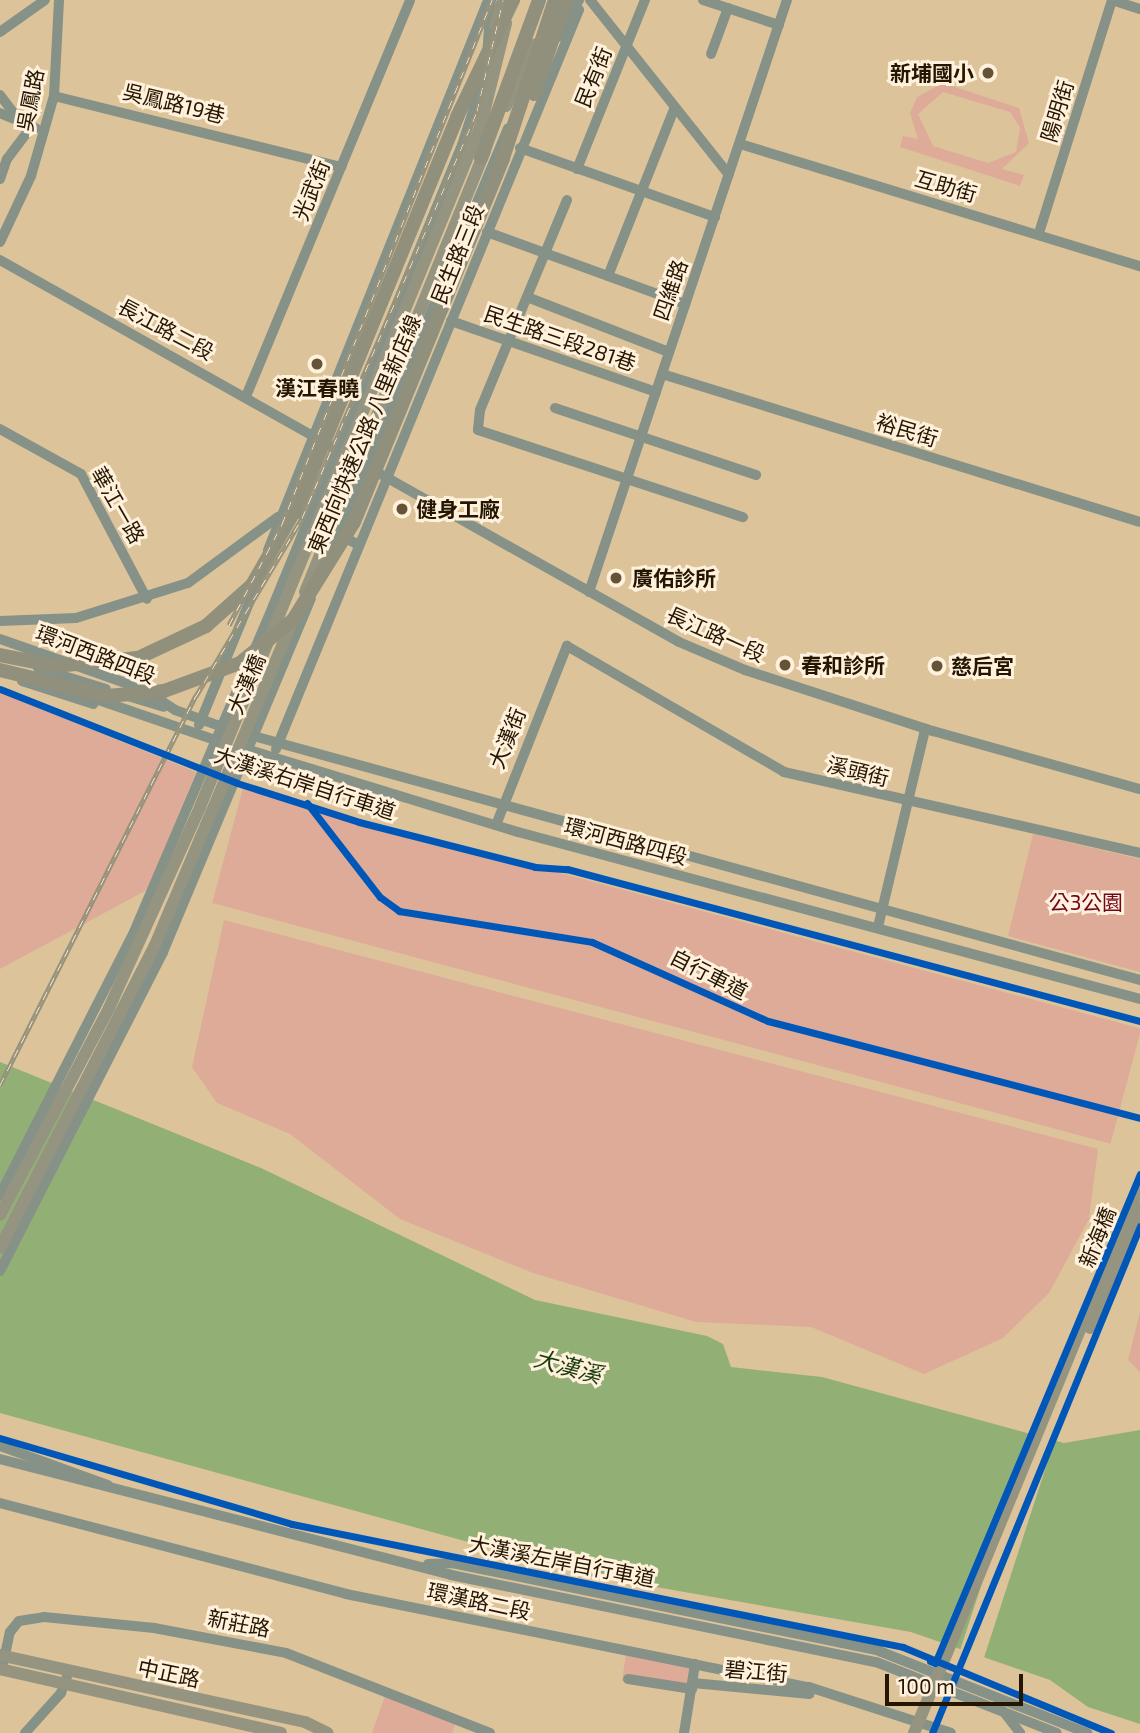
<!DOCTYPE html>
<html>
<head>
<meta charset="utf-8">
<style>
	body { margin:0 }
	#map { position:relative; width:1140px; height:1733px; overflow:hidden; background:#dcc39a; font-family:"Exo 2","Noto Sans TC",sans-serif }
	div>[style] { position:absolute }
	.green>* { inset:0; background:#deab98; transform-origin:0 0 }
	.water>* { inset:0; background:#92af76 }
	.pier>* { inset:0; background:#dcc39a; transform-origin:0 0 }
	.minor>* { height:10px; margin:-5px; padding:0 5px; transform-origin:5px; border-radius:5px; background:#869287 }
	.major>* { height:12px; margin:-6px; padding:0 6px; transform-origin:6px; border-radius:6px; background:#949480 }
	.highway>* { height:14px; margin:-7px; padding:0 7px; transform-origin:7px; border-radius:7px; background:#91907d }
	.rail>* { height:5px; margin-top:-2.5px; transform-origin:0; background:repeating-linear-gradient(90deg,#fff1db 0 8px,#97927c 0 16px); box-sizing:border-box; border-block:2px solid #97927c }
	.cycleway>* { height:7px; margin:-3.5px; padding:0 3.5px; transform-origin:3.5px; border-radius:3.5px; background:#0057b8 }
	.dots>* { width:19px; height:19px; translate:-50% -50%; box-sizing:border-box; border:4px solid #fff1db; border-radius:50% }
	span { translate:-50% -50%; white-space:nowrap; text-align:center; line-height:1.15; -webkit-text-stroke:6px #fff1db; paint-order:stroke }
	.poi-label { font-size:21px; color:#241601; font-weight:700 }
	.right { translate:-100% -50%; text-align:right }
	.left { translate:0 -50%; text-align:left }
	.street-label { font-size:21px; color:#241601 }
	.park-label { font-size:21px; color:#71051b }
	.water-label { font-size:23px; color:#173a0d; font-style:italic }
	.scale { position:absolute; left:885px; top:1674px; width:138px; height:32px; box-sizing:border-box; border:4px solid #241601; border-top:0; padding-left:9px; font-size:21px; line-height:24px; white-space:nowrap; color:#241601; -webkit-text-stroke:5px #fff1db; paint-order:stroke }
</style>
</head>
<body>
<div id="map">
	<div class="green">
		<i style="clip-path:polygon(evenodd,943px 83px,1019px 108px,1029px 143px,1002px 169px,1024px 175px,1020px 186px,900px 147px,903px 136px,918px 139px,910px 113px,917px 97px,943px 83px,943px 92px,1010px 112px,1020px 128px,1016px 152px,988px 163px,933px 146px,918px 114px,943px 92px)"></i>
		<i style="clip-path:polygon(0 692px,196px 772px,147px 890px,0 969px)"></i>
		<i style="left:243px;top:788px;width:930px;height:119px;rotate:15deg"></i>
		<i style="clip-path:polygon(1033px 834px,1140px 859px,1140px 972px,1008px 936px)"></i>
		<i style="clip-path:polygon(224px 920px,1098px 1149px,1089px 1219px,1049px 1293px,1003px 1338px,924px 1374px,811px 1327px,696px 1322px,533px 1273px,400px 1219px,290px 1134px,217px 1103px,192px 1067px)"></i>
		<i style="clip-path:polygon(1140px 1312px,1140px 1372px,1128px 1360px)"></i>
		<i style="clip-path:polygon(626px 1654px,692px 1667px,689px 1687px,622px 1681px)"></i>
		<i style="clip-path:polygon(385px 1696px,456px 1722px,452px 1733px,372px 1733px)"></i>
	</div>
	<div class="water">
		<i style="clip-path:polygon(0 1062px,261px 1168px,535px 1300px,707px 1336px,723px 1344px,731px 1367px,822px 1377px,1064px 1443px,1140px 1430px,1140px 1724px,1088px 1707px,1050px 1680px,911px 1632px,588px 1575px,0 1413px)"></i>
	</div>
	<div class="pier">
		<i style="left:1032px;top:1429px;width:25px;height:237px;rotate:18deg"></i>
	</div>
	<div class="minor">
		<i style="left:590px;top:0;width:223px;rotate:51.5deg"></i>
		<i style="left:703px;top:0;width:80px;rotate:18.2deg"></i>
		<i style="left:1112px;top:0;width:29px;rotate:18deg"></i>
		<i style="left:0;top:32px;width:55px;rotate:-35.4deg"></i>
		<i style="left:558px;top:37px;width:43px;rotate:-60.4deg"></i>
		<i style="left:711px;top:54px;width:49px;rotate:-69.7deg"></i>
		<i style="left:0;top:95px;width:30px;rotate:53deg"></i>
		<i style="left:54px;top:96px;width:296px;rotate:13.9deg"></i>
		<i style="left:0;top:113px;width:39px;rotate:23deg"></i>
		<i style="left:740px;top:144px;width:418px;rotate:17deg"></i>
		<i style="left:520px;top:148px;width:207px;rotate:19.5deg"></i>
		<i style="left:577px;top:169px;width:182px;rotate:-68.1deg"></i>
		<i style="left:0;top:179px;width:21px;rotate:-71deg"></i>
		<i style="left:7px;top:159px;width:41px;rotate:-52.9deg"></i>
		<i style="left:567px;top:200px;width:227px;rotate:112.5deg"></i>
		<i style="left:480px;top:410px;width:20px;rotate:96deg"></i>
		<i style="left:478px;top:430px;width:279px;rotate:18.2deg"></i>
		<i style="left:487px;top:232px;width:211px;rotate:20deg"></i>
		<i style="left:1039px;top:233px;width:244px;rotate:-72.6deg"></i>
		<i style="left:0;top:242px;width:73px;rotate:-64.8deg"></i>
		<i style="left:31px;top:176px;width:83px;rotate:-74deg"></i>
		<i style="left:54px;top:96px;width:96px;rotate:-87deg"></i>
		<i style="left:0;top:260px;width:779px;rotate:29.36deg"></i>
		<i style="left:679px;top:642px;width:72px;rotate:23deg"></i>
		<i style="left:745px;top:670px;width:198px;rotate:18deg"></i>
		<i style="left:933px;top:731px;width:215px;rotate:15.7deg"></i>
		<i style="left:608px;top:276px;width:180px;rotate:-68.4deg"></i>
		<i style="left:527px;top:297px;width:152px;rotate:21.2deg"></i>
		<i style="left:451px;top:321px;width:217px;rotate:19.1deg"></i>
		<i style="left:662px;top:374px;width:500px;rotate:17.2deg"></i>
		<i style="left:247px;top:394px;width:426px;rotate:-67.5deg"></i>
		<i style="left:555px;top:408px;width:212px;rotate:18.4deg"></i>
		<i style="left:0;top:429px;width:93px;rotate:29.1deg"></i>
		<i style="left:81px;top:474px;width:141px;rotate:62.2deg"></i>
		<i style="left:289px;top:508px;width:79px;rotate:27.9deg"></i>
		<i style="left:332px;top:549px;width:456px;rotate:-67.3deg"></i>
		<i style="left:268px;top:550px;width:589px;rotate:-68.18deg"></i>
		<i style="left:589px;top:592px;width:624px;rotate:-71.51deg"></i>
		<i style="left:0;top:621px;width:76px;rotate:-2.3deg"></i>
		<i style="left:76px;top:618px;width:117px;rotate:-17.4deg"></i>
		<i style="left:188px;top:583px;width:112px;rotate:-36.3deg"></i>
		<i style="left:0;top:639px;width:151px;rotate:19.3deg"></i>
		<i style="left:143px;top:689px;width:38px;rotate:33deg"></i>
		<i style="left:175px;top:710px;width:56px;rotate:19.7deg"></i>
		<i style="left:38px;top:668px;width:71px;rotate:17.2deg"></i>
		<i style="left:22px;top:681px;width:75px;rotate:17.9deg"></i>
		<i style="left:81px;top:694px;width:148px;rotate:18.9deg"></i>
		<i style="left:128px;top:696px;width:37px;rotate:17deg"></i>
		<i style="left:199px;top:725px;width:156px;rotate:-67.7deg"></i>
		<i style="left:250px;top:735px;width:923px;rotate:15.39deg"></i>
		<i style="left:243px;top:748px;width:288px;rotate:17deg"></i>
		<i style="left:518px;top:832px;width:644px;rotate:15.03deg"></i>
		<i style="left:276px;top:749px;width:799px;rotate:-67.71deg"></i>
		<i style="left:496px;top:825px;width:193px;rotate:-68.4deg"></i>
		<i style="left:567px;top:646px;width:251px;rotate:30.1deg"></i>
		<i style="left:784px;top:772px;width:365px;rotate:12.8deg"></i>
		<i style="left:878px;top:927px;width:204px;rotate:-76.6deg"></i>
		<i style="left:0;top:1195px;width:295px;rotate:-63deg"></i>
		<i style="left:134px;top:932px;width:354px;rotate:-66.9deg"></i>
		<i style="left:273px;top:606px;width:498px;rotate:-67.7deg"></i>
		<i style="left:462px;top:145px;width:78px;rotate:-72deg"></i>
		<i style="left:486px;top:71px;width:71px;rotate:-86deg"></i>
		<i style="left:0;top:1271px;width:358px;rotate:-62.9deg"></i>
		<i style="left:163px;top:952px;width:383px;rotate:-67.3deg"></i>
		<i style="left:0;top:1446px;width:115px;rotate:19.9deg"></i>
		<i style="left:0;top:1459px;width:466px;rotate:14.4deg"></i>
		<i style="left:451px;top:1575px;width:434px;rotate:11.6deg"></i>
		<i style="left:876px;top:1662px;width:194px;rotate:21.4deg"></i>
		<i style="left:0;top:1503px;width:358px;rotate:14.7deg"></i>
		<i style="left:346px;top:1594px;width:472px;rotate:11.4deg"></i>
		<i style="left:809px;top:1687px;width:149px;rotate:17.9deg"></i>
		<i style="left:428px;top:1564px;width:24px;rotate:-2deg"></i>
		<i style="left:452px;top:1563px;width:436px;rotate:11.6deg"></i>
		<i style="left:879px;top:1651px;width:224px;rotate:21.5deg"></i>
		<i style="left:2px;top:1669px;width:38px;rotate:-78deg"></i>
		<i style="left:10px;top:1632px;width:14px;rotate:-51deg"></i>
		<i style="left:19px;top:1621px;width:25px;rotate:-9deg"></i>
		<i style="left:44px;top:1617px;width:111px;rotate:5.7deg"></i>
		<i style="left:154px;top:1628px;width:134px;rotate:10.7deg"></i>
		<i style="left:286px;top:1653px;width:219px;rotate:21.4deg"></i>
		<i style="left:628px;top:1679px;width:65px;rotate:8.9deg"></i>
		<i style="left:693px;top:1683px;width:117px;rotate:5.4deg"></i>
		<i style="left:809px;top:1694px;width:7px;rotate:-90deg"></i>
		<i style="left:1003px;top:1711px;width:28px;rotate:52deg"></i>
		<i style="left:25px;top:1733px;width:54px;rotate:-48deg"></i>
		<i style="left:61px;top:1693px;width:23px;rotate:-70deg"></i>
		<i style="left:684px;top:1733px;width:70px;rotate:-80.9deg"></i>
	</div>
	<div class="major">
		<i style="left:495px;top:26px;width:27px;rotate:-73deg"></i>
		<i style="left:506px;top:106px;width:68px;rotate:-64.9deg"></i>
		<i style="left:305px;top:592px;width:476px;rotate:-67.8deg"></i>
		<i style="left:0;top:1215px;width:234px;rotate:-62.2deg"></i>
		<i style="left:109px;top:1008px;width:221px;rotate:-65.6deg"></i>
		<i style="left:200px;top:807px;width:738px;rotate:-67.61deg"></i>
		<i style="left:481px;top:125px;width:105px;rotate:-76.2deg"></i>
		<i style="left:0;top:1248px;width:340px;rotate:-62.9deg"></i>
		<i style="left:155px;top:945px;width:355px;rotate:-67deg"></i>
		<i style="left:1090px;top:1328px;width:131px;rotate:-67.5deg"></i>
		<i style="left:0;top:1655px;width:312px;rotate:12.4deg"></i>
		<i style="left:305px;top:1722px;width:25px;rotate:26deg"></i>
		<i style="left:0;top:1669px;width:288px;rotate:12.8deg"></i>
		<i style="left:914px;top:1733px;width:594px;rotate:-67.63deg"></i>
	</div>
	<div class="highway">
		<i style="left:534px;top:94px;width:99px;rotate:-71.2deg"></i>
		<i style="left:481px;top:158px;width:168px;rotate:-69.8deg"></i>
		<i style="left:0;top:655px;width:56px;rotate:11.3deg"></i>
		<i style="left:55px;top:666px;width:83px;rotate:-5.5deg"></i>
		<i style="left:138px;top:658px;width:75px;rotate:-25.2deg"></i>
		<i style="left:206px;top:626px;width:62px;rotate:-41.7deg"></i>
		<i style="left:252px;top:585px;width:95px;rotate:-60.2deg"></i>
		<i style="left:299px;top:503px;width:417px;rotate:-67.7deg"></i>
		<i style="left:457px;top:117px;width:130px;rotate:-64.4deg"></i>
		<i style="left:0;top:670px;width:110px;rotate:13.7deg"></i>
		<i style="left:107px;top:696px;width:57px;rotate:-5deg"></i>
		<i style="left:164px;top:691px;width:81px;rotate:-20.2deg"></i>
		<i style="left:240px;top:663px;width:68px;rotate:-39.1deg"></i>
		<i style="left:293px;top:620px;width:115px;rotate:-58.1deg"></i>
		<i style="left:354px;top:522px;width:393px;rotate:-67.7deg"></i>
		<i style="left:503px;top:158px;width:166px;rotate:-71.8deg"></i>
	</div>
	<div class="rail">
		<i style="left:229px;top:625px;width:114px;rotate:-62.3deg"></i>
		<i style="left:282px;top:524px;width:565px;rotate:-68.16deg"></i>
		<i style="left:0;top:1085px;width:436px;rotate:-63.3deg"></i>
		<i style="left:196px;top:696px;width:207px;rotate:-59.2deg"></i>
		<i style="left:302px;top:518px;width:443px;rotate:-66.7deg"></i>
		<i style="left:477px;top:111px;width:114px;rotate:-76.8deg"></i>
	</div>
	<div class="cycleway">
		<i style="left:0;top:689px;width:255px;rotate:21.6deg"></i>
		<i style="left:237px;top:783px;width:128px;rotate:17.7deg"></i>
		<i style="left:359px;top:822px;width:182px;rotate:14.3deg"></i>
		<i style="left:535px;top:867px;width:32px;rotate:4deg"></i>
		<i style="left:567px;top:869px;width:593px;rotate:14.86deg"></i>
		<i style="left:307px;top:803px;width:119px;rotate:52.2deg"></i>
		<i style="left:380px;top:897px;width:24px;rotate:36deg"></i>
		<i style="left:399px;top:911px;width:195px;rotate:9.1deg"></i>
		<i style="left:592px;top:942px;width:193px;rotate:24.2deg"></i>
		<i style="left:768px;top:1021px;width:384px;rotate:14.6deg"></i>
		<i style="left:0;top:1438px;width:304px;rotate:16.4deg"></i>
		<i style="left:292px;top:1524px;width:623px;rotate:11.38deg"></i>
		<i style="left:903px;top:1647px;width:225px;rotate:22.5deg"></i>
		<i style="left:930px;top:1661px;width:5px;rotate:22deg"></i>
		<i style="left:935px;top:1663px;width:530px;rotate:-67.26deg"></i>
		<i style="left:932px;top:1733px;width:548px;rotate:-67.69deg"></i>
	</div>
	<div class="dots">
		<i style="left:988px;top:73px;background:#645337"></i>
		<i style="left:317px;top:364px;background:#645337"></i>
		<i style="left:402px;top:509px;background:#645337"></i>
		<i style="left:616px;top:578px;background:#645337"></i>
		<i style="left:785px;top:665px;background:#645337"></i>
		<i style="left:937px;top:666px;background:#645337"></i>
	</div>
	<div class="poi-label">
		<span class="right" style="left:974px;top:73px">新埔國小</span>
		<span style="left:317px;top:388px">漢江春曉</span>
		<span class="left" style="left:416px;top:509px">健身工廠</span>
		<span class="left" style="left:632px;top:578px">廣佑診所</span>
		<span class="left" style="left:801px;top:665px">春和診所</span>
		<span class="left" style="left:951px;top:666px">慈后宮</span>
	</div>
	<div class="street-label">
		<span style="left:593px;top:77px;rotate:-68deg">民有街</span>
		<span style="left:30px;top:100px;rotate:-79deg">吳鳳路</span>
		<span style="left:174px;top:103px;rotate:14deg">吳鳳路19巷</span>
		<span style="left:1057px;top:111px;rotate:-73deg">陽明街</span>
		<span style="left:946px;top:186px;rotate:16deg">互助街</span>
		<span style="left:311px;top:190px;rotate:-68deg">光武街</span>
		<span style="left:457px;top:254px;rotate:-68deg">民生路三段</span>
		<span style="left:670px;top:290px;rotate:-71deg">四維路</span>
		<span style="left:166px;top:329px;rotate:28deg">長江路二段</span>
		<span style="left:560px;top:338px;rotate:19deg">民生路三段281巷</span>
		<span style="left:907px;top:430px;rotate:17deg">裕民街</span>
		<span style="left:364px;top:434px;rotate:-67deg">東西向快速公路 八里新店線</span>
		<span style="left:118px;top:505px;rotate:60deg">華江一路</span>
		<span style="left:716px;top:634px;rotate:24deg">長江路一段</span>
		<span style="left:96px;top:654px;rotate:21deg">環河西路四段</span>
		<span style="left:246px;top:684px;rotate:-67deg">大漢橋</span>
		<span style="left:507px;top:738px;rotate:-68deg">大漢街</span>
		<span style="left:858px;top:771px;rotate:14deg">溪頭街</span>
		<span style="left:305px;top:783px;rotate:18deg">大漢溪右岸自行車道</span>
		<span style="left:626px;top:841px;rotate:15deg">環河西路四段</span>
		<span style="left:709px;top:974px;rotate:27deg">自行車道</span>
		<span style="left:1097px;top:1237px;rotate:-68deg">新海橋</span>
		<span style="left:562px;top:1561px;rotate:11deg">大漢溪左岸自行車道</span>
		<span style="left:479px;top:1601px;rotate:12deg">環漢路二段</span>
		<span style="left:239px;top:1623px;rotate:11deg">新莊路</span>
		<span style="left:756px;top:1671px;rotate:5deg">碧江街</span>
		<span style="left:169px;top:1673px;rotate:12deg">中正路</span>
	</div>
	<div class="park-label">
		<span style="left:1086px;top:902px">公3公園</span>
	</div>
	<div class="water-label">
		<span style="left:568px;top:1366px;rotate:15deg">大漢溪</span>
	</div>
	<div class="scale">100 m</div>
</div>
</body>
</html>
